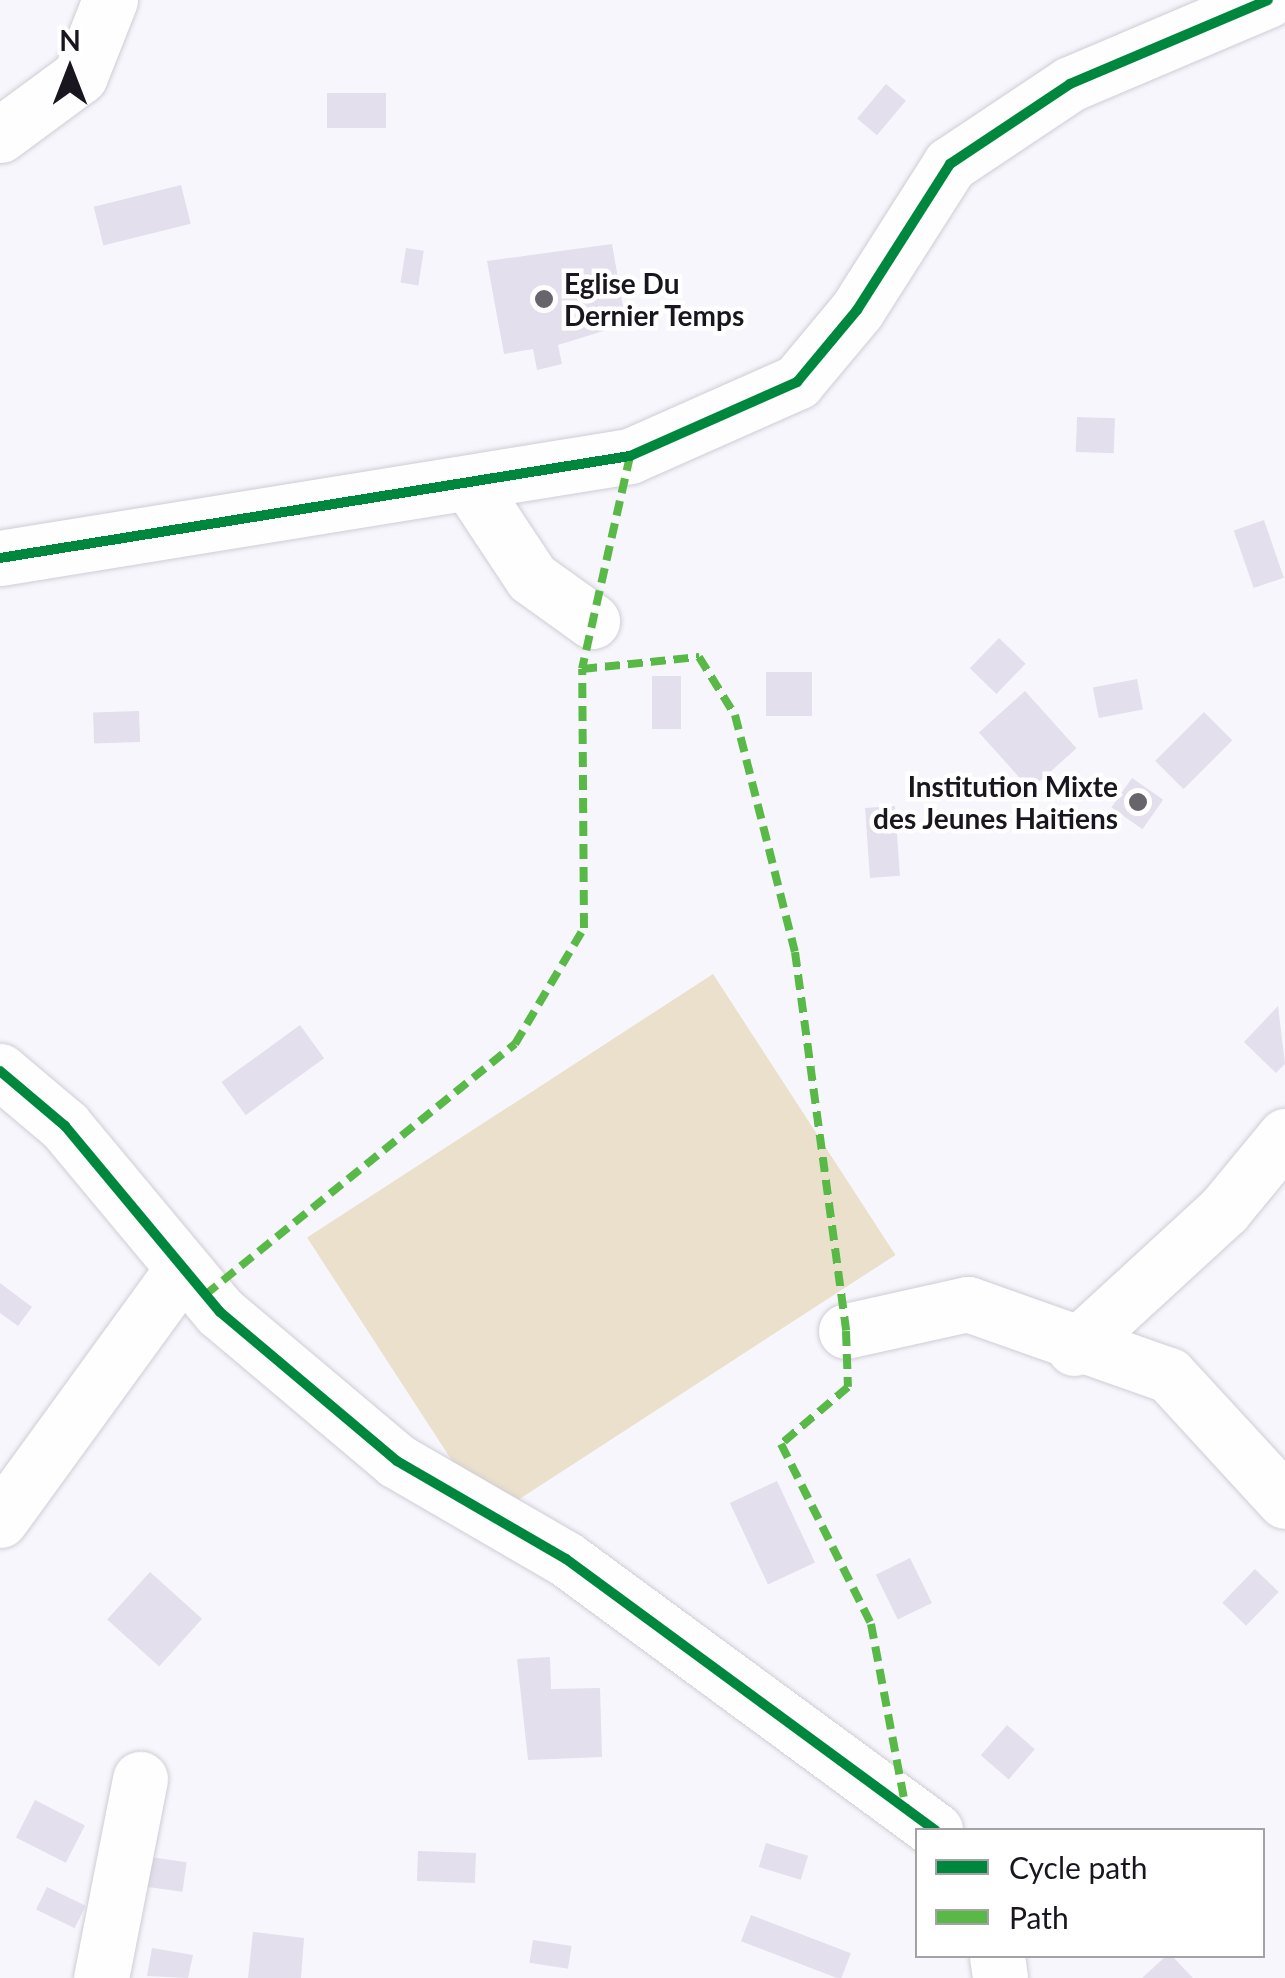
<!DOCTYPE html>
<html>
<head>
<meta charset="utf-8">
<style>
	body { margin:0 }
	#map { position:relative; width:1285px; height:1978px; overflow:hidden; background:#f7f6fc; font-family:Lato,sans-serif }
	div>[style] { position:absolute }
	.green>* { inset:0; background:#ebe0cc; transform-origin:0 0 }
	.building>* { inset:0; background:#e3dfed; transform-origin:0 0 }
	.roads { filter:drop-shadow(0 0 2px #cfcdd5) drop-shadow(0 0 2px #cfcdd5) }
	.street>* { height:55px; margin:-27.5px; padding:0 27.5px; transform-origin:27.5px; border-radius:27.5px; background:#fefeff }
	.quiet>* { height:8px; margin-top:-4px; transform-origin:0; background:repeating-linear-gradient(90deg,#58b947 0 15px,transparent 0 23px) }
	.cycleway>* { height:10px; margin:-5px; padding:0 5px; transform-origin:5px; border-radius:5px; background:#00873e }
	.dots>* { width:28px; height:28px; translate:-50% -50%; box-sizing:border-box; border:5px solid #fff; border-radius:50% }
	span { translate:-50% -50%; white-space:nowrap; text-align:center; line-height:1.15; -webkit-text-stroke:9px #fff; paint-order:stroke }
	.poi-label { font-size:28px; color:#19161f; font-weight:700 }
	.left { translate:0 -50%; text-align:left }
	.right { translate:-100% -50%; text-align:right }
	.legend { position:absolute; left:915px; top:1828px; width:350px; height:130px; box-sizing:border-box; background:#fff; border:2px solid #a3a2a5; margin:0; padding:12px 18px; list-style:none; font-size:30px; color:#19161f }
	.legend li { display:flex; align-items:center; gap:20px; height:50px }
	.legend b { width:50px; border:2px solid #a3a2a5 }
	.north { position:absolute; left:20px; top:20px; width:100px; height:100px; -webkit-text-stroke:8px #fff; paint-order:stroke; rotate:0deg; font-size:28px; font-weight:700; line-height:40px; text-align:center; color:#19161f }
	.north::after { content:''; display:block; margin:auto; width:35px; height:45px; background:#19161f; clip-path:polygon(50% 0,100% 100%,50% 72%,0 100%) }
</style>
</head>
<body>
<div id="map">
	<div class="green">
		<i style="left:713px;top:974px;width:335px;height:484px;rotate:57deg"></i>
	</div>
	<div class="building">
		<i style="left:886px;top:84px;width:26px;height:45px;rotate:40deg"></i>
		<i style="left:327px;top:93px;width:59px;height:35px"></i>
		<i style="left:181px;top:185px;width:40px;height:90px;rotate:76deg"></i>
		<i style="clip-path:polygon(612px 244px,626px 324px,558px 345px,562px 364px,537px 370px,533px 349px,504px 354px,487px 261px)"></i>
		<i style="left:406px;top:248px;width:18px;height:35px;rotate:9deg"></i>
		<i style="left:1077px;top:417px;width:38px;height:35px;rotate:2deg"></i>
		<i style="left:1264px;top:520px;width:61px;height:32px;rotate:71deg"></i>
		<i style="left:999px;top:638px;width:37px;height:42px;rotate:44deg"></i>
		<i style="left:766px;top:672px;width:46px;height:44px"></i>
		<i style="left:652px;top:676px;width:29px;height:53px"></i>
		<i style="left:1137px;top:679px;width:31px;height:45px;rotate:79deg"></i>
		<i style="left:1025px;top:691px;width:77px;height:62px;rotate:48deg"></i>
		<i style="left:139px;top:711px;width:31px;height:46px;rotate:88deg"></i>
		<i style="left:1204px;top:712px;width:40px;height:69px;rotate:45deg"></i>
		<i style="left:1132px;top:778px;width:38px;height:36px;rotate:35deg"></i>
		<i style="left:895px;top:806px;width:70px;height:30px;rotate:86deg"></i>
		<i style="clip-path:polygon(1278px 1006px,1285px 1064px,1276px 1073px,1244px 1042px)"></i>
		<i style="left:300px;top:1025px;width:41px;height:97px;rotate:54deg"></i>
		<i style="clip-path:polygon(0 1283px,32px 1307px,18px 1326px,0 1313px)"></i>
		<i style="left:777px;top:1481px;width:90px;height:52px;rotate:65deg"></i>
		<i style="left:910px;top:1558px;width:50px;height:38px;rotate:64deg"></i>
		<i style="left:1255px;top:1569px;width:33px;height:47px;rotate:44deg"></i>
		<i style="left:150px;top:1572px;width:70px;height:64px;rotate:42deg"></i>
		<i style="clip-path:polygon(550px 1657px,551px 1689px,600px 1688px,602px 1757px,528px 1760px,517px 1659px)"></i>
		<i style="left:1007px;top:1725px;width:37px;height:40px;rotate:41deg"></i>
		<i style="left:35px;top:1800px;width:56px;height:42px;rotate:27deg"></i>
		<i style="left:766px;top:1843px;width:44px;height:25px;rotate:17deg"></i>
		<i style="left:418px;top:1851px;width:58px;height:30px;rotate:2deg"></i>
		<i style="left:150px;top:1857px;width:37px;height:30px;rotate:8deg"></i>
		<i style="left:47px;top:1887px;width:43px;height:25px;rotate:26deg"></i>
		<i style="left:751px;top:1915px;width:107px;height:28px;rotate:21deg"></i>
		<i style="clip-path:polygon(253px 1932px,304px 1938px,301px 1978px,248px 1978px)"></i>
		<i style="left:533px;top:1940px;width:39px;height:23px;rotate:9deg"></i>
		<i style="clip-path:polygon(152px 1948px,193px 1955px,188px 1978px,147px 1976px)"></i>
		<i style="clip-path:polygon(1166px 1956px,1172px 1956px,1193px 1978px,1142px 1978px)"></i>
	</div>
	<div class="roads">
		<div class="street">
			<i style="left:0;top:135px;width:99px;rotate:-36.4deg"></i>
			<i style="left:80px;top:76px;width:82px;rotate:-68.5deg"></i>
			<i style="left:471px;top:486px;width:110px;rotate:56.5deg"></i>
			<i style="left:532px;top:578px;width:74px;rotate:35.6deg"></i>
			<i style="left:0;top:558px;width:638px;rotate:-9.2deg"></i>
			<i style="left:630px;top:456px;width:183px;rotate:-23.9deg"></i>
			<i style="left:797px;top:382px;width:94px;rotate:-50.2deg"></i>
			<i style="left:857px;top:310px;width:173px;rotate:-57.5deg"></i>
			<i style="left:950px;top:164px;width:144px;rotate:-33.7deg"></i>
			<i style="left:1070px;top:84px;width:215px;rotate:-23deg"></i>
			<i style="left:0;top:1071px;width:85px;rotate:40.2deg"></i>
			<i style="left:65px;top:1126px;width:242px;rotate:50.2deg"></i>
			<i style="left:220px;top:1312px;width:231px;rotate:40.1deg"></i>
			<i style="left:397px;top:1461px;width:195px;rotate:30.1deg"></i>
			<i style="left:566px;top:1559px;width:458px;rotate:36.3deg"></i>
			<i style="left:846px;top:1331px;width:125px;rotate:-12.5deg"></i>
			<i style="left:968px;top:1304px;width:213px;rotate:19.5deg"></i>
			<i style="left:1169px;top:1375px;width:171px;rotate:47.4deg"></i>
			<i style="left:1074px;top:1348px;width:204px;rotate:-42.6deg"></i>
			<i style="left:1224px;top:1210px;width:96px;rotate:-50.5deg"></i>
			<i style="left:0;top:1520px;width:311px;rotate:-54deg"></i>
			<i style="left:997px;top:1956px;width:22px;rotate:82deg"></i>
			<i style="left:101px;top:1978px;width:203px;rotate:-78.9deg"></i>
		</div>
	</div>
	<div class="quiet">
		<i style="left:630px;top:456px;width:218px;rotate:102.7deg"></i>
		<i style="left:582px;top:669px;width:118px;rotate:-5.9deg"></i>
		<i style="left:699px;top:657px;width:68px;rotate:58.2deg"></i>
		<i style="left:735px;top:715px;width:244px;rotate:75.8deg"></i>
		<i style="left:795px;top:952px;width:382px;rotate:82.3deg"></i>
		<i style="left:846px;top:1331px;width:56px;rotate:88deg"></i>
		<i style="left:848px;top:1387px;width:88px;rotate:139.6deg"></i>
		<i style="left:781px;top:1444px;width:201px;rotate:63.4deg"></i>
		<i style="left:871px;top:1624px;width:188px;rotate:79.3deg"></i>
		<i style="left:205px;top:1295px;width:399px;rotate:-39deg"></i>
		<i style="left:515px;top:1044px;width:135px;rotate:-59.3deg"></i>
		<i style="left:584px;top:928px;width:259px;rotate:-90.4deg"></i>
	</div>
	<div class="cycleway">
		<i style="left:0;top:558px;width:638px;rotate:-9.2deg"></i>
		<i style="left:630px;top:456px;width:183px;rotate:-23.9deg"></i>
		<i style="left:797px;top:382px;width:94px;rotate:-50.2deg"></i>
		<i style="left:857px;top:310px;width:173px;rotate:-57.5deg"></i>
		<i style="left:950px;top:164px;width:144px;rotate:-33.7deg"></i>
		<i style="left:1070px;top:84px;width:215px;rotate:-23deg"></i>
		<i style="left:0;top:1071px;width:85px;rotate:40.2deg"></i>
		<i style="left:65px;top:1126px;width:242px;rotate:50.2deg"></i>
		<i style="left:220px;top:1312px;width:231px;rotate:40.1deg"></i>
		<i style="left:397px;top:1461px;width:195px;rotate:30.1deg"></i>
		<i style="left:566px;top:1559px;width:458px;rotate:36.3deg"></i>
	</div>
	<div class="dots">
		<i style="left:544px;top:299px;background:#67646c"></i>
		<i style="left:1138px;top:802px;background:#67646c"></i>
	</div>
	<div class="poi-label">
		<span class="left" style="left:564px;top:299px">Eglise Du<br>Dernier Temps</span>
		<span class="right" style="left:1118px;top:802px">Institution Mixte<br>des Jeunes Haitiens</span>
	</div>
	<ul class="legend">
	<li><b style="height:12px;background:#00873e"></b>Cycle path</li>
	<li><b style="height:12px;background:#58b947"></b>Path</li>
	</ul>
	<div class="north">N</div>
</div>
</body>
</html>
